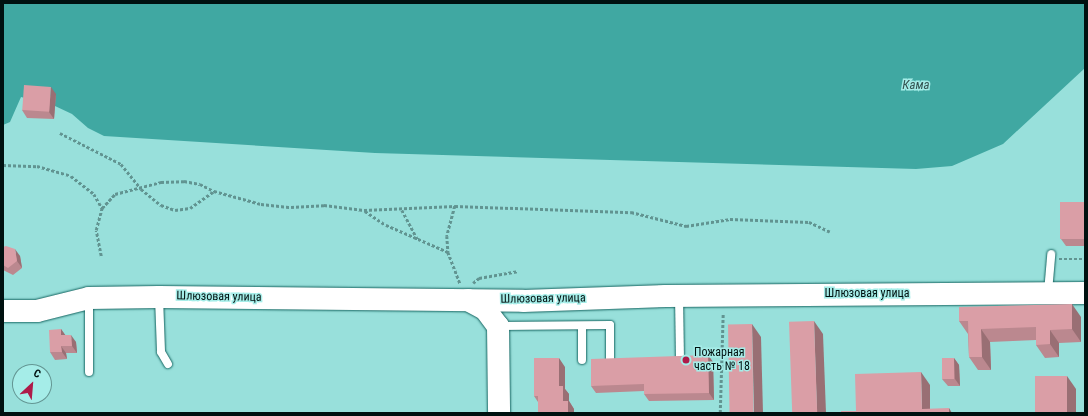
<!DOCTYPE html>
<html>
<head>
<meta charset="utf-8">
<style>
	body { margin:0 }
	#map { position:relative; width:1088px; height:416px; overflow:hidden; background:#98e0db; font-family:"Roboto Condensed",sans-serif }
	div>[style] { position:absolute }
	.water>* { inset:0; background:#40a8a2 }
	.path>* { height:2.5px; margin-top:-1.25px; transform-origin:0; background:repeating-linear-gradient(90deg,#619491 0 3px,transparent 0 5px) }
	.roads { filter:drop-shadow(0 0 1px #166561) drop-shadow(0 0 1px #166561) }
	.lane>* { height:8px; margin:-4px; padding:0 4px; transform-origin:4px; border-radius:4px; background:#fff }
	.secondary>* { height:22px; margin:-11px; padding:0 11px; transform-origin:11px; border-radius:11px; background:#fff }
	.wall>* { inset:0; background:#bb888f }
	.shaded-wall>* { inset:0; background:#996f74 }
	.building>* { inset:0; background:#da9ea6; transform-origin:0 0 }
	.dots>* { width:11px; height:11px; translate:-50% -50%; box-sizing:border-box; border:2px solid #a5ede8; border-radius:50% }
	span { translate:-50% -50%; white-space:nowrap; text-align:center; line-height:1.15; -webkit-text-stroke:3px #a5ede8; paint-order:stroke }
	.street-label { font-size:12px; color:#001110 }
	.poi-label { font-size:12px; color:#001110 }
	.left { translate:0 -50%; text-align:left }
	.water-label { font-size:13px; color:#345452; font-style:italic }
	.frame { position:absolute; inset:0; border:4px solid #001110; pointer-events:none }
	.north { position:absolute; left:12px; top:364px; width:40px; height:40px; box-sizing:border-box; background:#a5ede8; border:1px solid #639592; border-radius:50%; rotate:26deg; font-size:11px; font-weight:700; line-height:16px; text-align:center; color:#001110 }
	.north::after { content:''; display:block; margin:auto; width:14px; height:18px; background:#ae1b49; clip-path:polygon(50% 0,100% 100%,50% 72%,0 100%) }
</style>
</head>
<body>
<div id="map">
	<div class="water">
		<i style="clip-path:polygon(3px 3px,1085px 3px,1085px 68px,1003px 144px,952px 166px,916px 169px,375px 153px,104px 136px,88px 128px,72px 114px,55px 106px,21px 97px,10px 122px,3px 125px)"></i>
	</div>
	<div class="path">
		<i style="left:60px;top:133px;width:68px;rotate:26.9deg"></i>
		<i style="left:121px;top:164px;width:32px;rotate:51deg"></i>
		<i style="left:141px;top:189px;width:26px;rotate:39deg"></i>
		<i style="left:161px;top:205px;width:15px;rotate:20deg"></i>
		<i style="left:175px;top:210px;width:15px;rotate:-8deg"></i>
		<i style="left:190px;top:208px;width:29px;rotate:-35deg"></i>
		<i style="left:3px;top:165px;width:34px;rotate:2deg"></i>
		<i style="left:37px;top:166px;width:35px;rotate:16deg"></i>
		<i style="left:71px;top:176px;width:29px;rotate:38deg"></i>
		<i style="left:94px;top:194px;width:16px;rotate:60deg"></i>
		<i style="left:455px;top:206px;width:31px;rotate:105deg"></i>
		<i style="left:447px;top:236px;width:16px;rotate:86deg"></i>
		<i style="left:448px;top:252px;width:34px;rotate:69deg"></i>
		<i style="left:402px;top:210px;width:34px;rotate:62deg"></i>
		<i style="left:365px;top:211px;width:25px;rotate:34deg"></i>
		<i style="left:386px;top:225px;width:68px;rotate:23.5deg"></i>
		<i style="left:101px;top:256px;width:26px;rotate:-101deg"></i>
		<i style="left:96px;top:230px;width:23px;rotate:-75deg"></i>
		<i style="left:102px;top:208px;width:19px;rotate:-47deg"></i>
		<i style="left:115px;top:194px;width:48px;rotate:-14.6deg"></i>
		<i style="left:161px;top:182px;width:23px;rotate:-2deg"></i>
		<i style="left:184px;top:181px;width:16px;rotate:11deg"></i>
		<i style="left:200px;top:184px;width:16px;rotate:27deg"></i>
		<i style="left:214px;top:191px;width:49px;rotate:15.5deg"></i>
		<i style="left:261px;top:204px;width:30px;rotate:6deg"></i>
		<i style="left:291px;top:207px;width:33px;rotate:-3deg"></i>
		<i style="left:324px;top:205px;width:40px;rotate:7.1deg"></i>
		<i style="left:364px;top:210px;width:91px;rotate:-2.5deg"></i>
		<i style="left:455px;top:206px;width:176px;rotate:2deg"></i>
		<i style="left:631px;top:212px;width:57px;rotate:14.3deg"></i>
		<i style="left:686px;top:226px;width:45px;rotate:-9deg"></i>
		<i style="left:730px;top:219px;width:79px;rotate:2.2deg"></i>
		<i style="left:809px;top:222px;width:23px;rotate:25deg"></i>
		<i style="left:1059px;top:259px;width:26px"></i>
		<i style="left:473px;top:283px;width:8px;rotate:-40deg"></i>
		<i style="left:479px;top:278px;width:39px;rotate:-10deg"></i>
		<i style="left:720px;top:413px;width:100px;rotate:-88.3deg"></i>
	</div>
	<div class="roads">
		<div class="lane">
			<i style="left:1048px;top:292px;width:38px;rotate:-85deg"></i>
			<i style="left:679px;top:296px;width:63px;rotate:89.1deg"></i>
			<i style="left:159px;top:297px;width:55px;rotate:87.9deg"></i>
			<i style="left:161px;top:352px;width:14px;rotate:60deg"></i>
			<i style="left:499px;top:326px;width:111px;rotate:-0.5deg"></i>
			<i style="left:610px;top:325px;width:34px;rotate:90deg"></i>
			<i style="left:582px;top:326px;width:34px;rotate:90deg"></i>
			<i style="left:89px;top:372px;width:73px;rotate:-90deg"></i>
		</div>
		<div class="secondary">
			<i style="left:468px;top:300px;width:19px;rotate:28deg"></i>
			<i style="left:485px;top:309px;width:21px;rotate:53deg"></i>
			<i style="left:498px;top:326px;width:87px;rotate:89.3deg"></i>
			<i style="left:3px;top:311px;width:34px"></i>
			<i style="left:37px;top:311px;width:54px;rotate:-14deg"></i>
			<i style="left:89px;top:298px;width:70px;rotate:-0.8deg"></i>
			<i style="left:159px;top:297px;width:364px;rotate:0.6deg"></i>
			<i style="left:523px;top:301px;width:143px;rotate:-2deg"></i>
			<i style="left:666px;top:296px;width:419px;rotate:-0.4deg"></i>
		</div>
	</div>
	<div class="wall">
		<i style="clip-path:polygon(56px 94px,54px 119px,27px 118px,22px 110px)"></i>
		<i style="clip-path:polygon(1085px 202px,1085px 246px,1066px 246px,1061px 239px)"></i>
		<i style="clip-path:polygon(3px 247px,20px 256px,22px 268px,13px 275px,3px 270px)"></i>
		<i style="clip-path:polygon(1081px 317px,1081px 342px,1059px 343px,1059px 357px,1045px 358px,1036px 345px,1036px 340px,990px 342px,991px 370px,978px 370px,969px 357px,968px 334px,959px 321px)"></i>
		<i style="clip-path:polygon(61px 329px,65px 335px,76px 342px,77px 353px,66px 353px,67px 359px,55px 360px,50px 352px)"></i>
		<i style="clip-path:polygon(708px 355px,713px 362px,714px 400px,649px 401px,644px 394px,644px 391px,596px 393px,591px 386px)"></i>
		<i style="clip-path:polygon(954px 358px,959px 365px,960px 386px,948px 386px,942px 379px)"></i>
		<i style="clip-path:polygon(565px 367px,565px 389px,569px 394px,569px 401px,574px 409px,538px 402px,534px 396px)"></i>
	</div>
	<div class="shaded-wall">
		<i style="clip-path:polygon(51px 87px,56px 94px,54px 119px,49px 112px)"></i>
		<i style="clip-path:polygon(15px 249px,20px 256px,22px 268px,17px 261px)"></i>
		<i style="clip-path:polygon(1072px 304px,1081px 317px,1081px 342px,1072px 329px)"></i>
		<i style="clip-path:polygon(814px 321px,823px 334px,826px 413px,817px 413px)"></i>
		<i style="clip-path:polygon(752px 324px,761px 337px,763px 413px,754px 413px)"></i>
		<i style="clip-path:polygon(61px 329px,66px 336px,61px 335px)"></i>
		<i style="clip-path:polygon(981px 329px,990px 342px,991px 370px,982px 357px)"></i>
		<i style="clip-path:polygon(1050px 330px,1059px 343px,1059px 357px,1050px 344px)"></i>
		<i style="clip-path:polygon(71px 335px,76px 342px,77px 353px,72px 346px)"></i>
		<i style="clip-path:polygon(61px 346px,66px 353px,67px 359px,62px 352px)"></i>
		<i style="clip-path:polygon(708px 355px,713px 362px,714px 400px,709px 393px)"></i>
		<i style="clip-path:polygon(559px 358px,565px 367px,565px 389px,569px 394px,569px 401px,574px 409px,574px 413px,568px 413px,563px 401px,559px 386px)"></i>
		<i style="clip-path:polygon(954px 358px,959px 365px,960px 386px,955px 379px)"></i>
		<i style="clip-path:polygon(921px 372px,930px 385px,930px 413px,922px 409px)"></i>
		<i style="clip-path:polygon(1067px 376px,1076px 389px,1076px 413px,1067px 413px)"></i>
		<i style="clip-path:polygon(949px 408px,952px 413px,949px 413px)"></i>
	</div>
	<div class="building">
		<i style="left:24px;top:85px;width:27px;height:25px;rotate:4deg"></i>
		<i style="left:1060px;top:202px;width:25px;height:37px"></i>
		<i style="clip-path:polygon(6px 246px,15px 249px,17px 261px,8px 268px,3px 265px,3px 247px)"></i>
		<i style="clip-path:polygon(1072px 304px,1072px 329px,1050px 330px,1050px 344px,1036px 345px,1036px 327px,981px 329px,982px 357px,969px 357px,968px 321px,959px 321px,959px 307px)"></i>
		<i style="left:814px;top:321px;width:92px;height:25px;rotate:88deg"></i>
		<i style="left:752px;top:324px;width:89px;height:24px;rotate:89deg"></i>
		<i style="clip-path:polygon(61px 329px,61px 335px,71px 335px,72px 346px,61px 346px,62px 352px,50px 352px,49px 330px)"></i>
		<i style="clip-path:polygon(708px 355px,709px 393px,644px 394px,644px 384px,591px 386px,591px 359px)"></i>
		<i style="clip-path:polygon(534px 358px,559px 358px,559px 386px,563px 386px,563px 401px,568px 401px,568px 413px,538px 413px,538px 396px,534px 396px)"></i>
		<i style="left:942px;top:358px;width:12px;height:21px"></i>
		<i style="clip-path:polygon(921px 372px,922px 409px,949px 408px,949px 413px,841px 413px,841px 411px,856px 411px,855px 374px)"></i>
		<i style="left:1035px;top:376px;width:32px;height:37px"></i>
	</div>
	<div class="dots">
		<i style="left:686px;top:360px;background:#ae1b49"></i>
	</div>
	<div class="street-label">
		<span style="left:867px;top:294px">Шлюзовая улица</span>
		<span style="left:219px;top:297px;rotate:1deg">Шлюзовая улица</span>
		<span style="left:543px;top:299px;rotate:-1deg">Шлюзовая улица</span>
	</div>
	<div class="poi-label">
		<span class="left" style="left:694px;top:360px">Пожарная<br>часть № 18</span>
	</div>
	<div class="water-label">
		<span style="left:916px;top:85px">Кама</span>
	</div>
	<div class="frame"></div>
	<div class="north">С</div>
</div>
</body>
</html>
